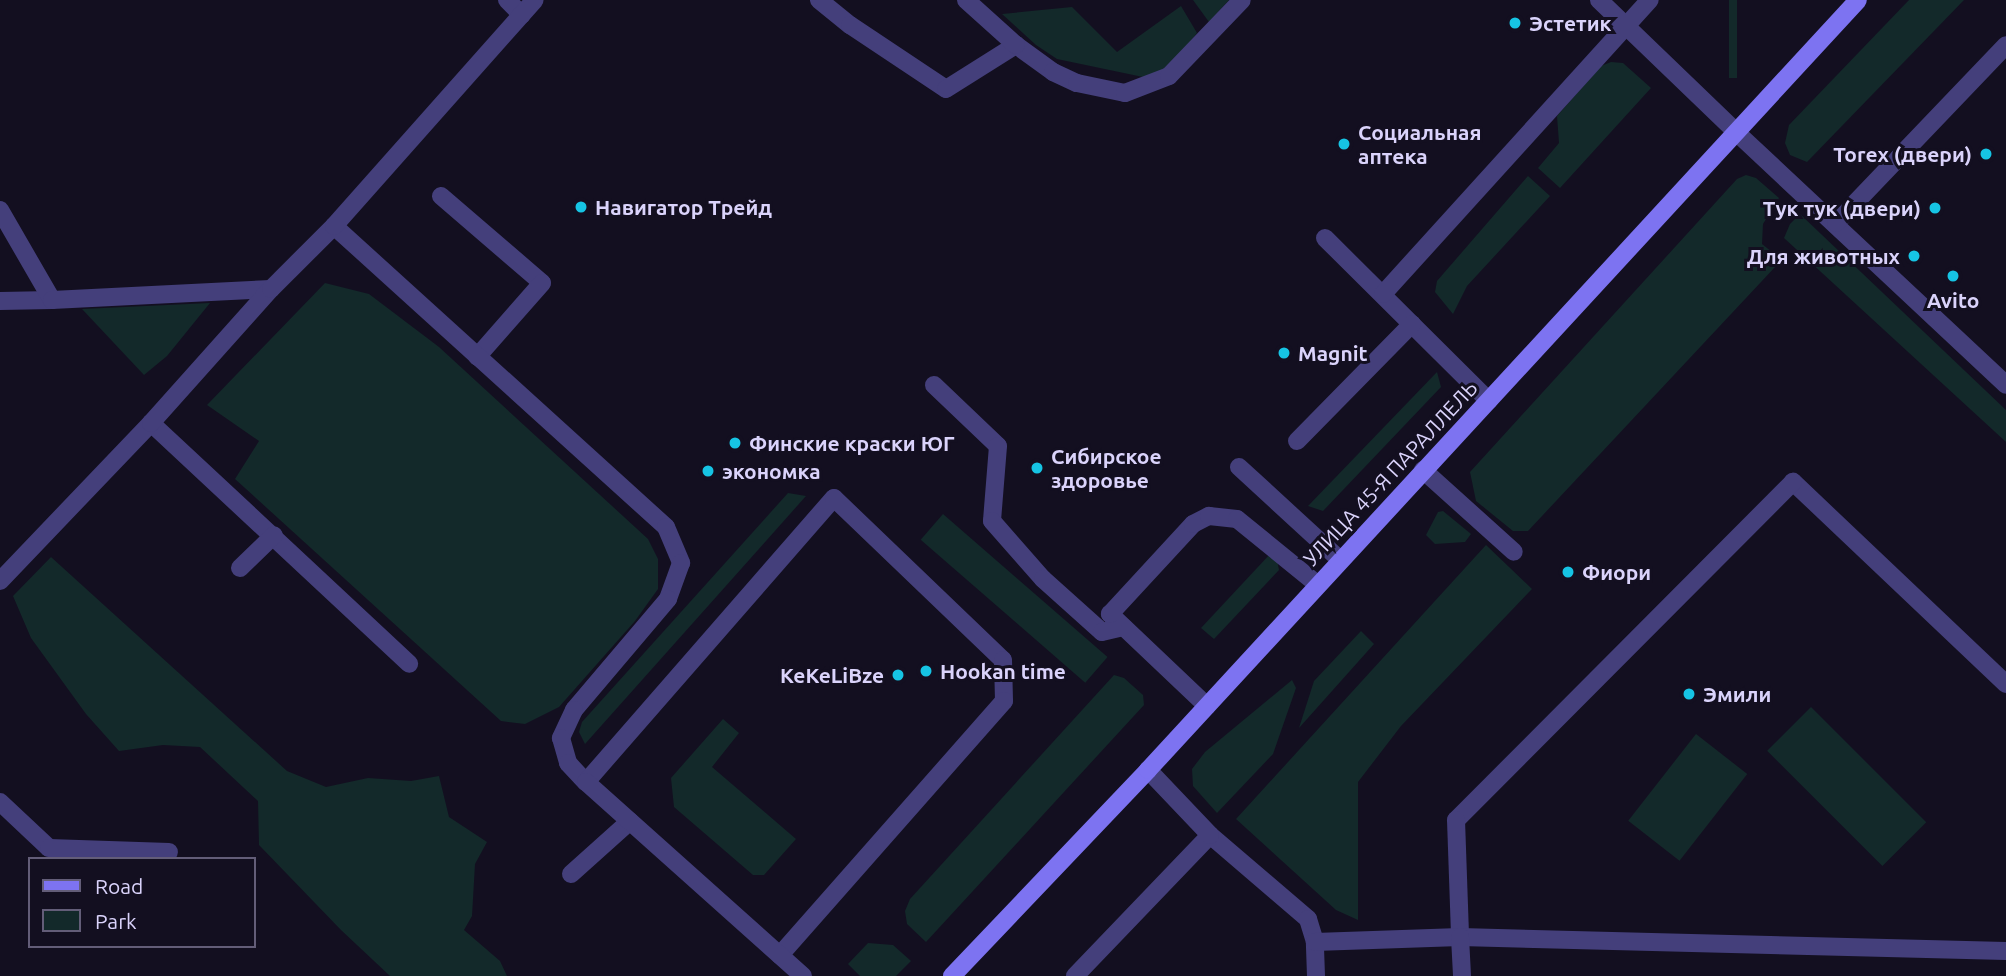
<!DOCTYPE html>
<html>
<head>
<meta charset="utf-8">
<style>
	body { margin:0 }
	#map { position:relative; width:2006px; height:976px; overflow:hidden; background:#130f20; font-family:Ubuntu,sans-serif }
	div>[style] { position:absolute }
	.green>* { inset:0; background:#13292a; transform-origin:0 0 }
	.lane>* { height:18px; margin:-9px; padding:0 9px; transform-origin:9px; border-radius:9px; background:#443f7b }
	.street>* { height:18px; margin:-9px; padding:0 9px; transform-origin:9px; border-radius:9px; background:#443f7b }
	.secondary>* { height:18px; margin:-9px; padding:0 9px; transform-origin:9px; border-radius:9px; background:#7d73f1 }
	.dots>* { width:19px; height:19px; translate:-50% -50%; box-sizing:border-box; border:4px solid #130f20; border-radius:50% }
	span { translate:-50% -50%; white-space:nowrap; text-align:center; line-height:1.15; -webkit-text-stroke:6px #130f20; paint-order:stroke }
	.poi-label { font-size:21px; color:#dad3fb; font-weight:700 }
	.left { translate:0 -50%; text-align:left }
	.right { translate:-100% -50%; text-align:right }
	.street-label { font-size:21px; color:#dad3fb }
	.legend { position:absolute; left:28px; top:857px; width:228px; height:91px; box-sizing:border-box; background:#130f20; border:2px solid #635d78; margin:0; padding:9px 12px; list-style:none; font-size:21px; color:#dad3fb }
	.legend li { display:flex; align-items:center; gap:14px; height:35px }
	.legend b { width:35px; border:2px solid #635d78 }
</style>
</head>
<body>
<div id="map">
	<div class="green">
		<i style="clip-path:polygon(1193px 0,1229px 0,1209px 22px)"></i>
		<i style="left:1729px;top:0;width:8px;height:78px"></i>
		<i style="clip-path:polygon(1909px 0,1964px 0,1807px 162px,1790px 155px,1785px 143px,1789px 125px)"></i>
		<i style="clip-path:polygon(1181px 6px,1197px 33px,1168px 70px,1143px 77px,1057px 59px,1036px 45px,1002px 14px,1072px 7px,1117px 52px)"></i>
		<i style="clip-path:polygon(1611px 62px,1623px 63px,1651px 88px,1560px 188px,1538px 168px,1559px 143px,1557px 116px,1601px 66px)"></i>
		<i style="clip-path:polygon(1746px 175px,1756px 178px,1779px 198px,1763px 224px,1762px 244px,1772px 252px,1776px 266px,1528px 531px,1513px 531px,1476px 501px,1470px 472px,1737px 179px)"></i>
		<i style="clip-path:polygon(1528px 176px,1550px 196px,1467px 286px,1453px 314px,1435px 292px,1437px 281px)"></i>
		<i style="clip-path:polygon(1800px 214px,2006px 410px,2006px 442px,1784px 238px,1790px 224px)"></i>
		<i style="clip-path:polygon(325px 283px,369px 294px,439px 347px,648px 539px,658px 559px,658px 589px,635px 621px,559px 707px,525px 724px,501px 721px,235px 479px,259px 441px,207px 405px)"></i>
		<i style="clip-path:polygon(210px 303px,167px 356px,144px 375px,82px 309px)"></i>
		<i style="clip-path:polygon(1437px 372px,1441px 387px,1323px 511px,1308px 506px)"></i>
		<i style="clip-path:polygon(788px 493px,806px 496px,585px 744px,579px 732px,582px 722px)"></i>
		<i style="clip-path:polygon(1443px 511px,1471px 534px,1465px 542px,1435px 544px,1426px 535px,1438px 512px)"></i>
		<i style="left:943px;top:514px;width:218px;height:34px;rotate:41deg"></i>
		<i style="clip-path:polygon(1486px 545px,1532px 589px,1401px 726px,1358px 782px,1358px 920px,1336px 910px,1236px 819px)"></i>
		<i style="clip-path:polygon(1271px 553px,1277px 560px,1279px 570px,1214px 639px,1201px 628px)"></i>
		<i style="clip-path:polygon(51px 557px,287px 771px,326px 787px,368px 778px,411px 781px,439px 776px,449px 817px,487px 842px,475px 864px,472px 916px,464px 930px,500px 961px,507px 976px,390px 976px,341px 930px,259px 845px,258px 801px,200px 747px,163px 745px,119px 751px,86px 714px,31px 638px,13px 596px)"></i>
		<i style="clip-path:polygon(1361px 631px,1374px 644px,1299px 728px,1314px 681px)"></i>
		<i style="clip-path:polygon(1114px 675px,1124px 678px,1143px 695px,1144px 705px,926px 942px,907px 924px,905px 911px,910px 899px)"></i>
		<i style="clip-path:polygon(1292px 680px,1296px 688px,1273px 754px,1217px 813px,1193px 786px,1192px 769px,1205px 752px)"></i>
		<i style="left:1811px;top:707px;width:163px;height:62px;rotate:45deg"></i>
		<i style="clip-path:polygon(723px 719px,739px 733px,712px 767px,796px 839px,764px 875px,753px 875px,674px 807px,671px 778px)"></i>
		<i style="left:1696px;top:734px;width:65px;height:110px;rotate:38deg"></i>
		<i style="clip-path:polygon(868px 943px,893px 945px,911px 961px,896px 976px,860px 976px,848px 964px)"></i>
	</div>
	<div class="lane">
		<i style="left:819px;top:0;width:40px;rotate:39deg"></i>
		<i style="left:850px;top:25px;width:115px;rotate:33.7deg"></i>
		<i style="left:946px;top:89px;width:83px;rotate:-32.2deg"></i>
		<i style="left:1016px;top:45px;width:46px;rotate:36.1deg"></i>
		<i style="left:1053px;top:72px;width:26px;rotate:25deg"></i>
		<i style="left:1077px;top:83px;width:49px;rotate:11.8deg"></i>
		<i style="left:1125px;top:93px;width:47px;rotate:-21.1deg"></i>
		<i style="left:1169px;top:76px;width:105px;rotate:-46.2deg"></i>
		<i style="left:966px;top:0;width:67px;rotate:42deg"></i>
		<i style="left:1736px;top:132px;width:370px;rotate:43.1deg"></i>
		<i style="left:441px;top:196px;width:133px;rotate:40.7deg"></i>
		<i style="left:542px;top:283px;width:98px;rotate:131.3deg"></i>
		<i style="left:1836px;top:223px;width:246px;rotate:-46.3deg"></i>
		<i style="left:334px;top:226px;width:448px;rotate:42.2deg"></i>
		<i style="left:666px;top:527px;width:39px;rotate:67deg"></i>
		<i style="left:681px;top:563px;width:38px;rotate:110deg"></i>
		<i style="left:668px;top:599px;width:145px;rotate:130.3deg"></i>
		<i style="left:574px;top:710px;width:31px;rotate:115deg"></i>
		<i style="left:561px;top:738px;width:26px;rotate:74deg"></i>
		<i style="left:568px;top:763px;width:26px;rotate:47deg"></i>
		<i style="left:586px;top:782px;width:377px;rotate:-48.9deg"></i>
		<i style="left:834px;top:498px;width:234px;rotate:43.8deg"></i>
		<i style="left:1003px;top:660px;width:41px;rotate:88.6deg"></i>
		<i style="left:1004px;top:701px;width:339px;rotate:131.4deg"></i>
		<i style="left:1325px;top:238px;width:231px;rotate:44.8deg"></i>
		<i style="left:1383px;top:294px;width:397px;rotate:-47.8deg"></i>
		<i style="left:0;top:301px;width:52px;rotate:-1.1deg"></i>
		<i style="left:934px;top:385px;width:88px;rotate:43.6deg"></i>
		<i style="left:998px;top:446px;width:75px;rotate:94.6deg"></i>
		<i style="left:992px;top:521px;width:77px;rotate:48.7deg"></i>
		<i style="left:1043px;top:579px;width:79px;rotate:41.9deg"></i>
		<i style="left:1102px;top:632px;width:22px;rotate:-13deg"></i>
		<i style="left:151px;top:423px;width:353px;rotate:43deg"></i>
		<i style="left:1297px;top:441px;width:164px;rotate:-45.5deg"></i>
		<i style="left:1239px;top:467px;width:137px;rotate:42.6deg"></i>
		<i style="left:1423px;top:470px;width:122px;rotate:42deg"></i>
		<i style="left:240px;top:568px;width:47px;rotate:-44.1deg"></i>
		<i style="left:2006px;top:684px;width:294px;rotate:-136.5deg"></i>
		<i style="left:1793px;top:482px;width:477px;rotate:134.9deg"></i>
		<i style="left:1456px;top:820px;width:117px;rotate:88deg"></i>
		<i style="left:1460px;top:937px;width:546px;rotate:1.47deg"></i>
		<i style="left:1207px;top:706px;width:134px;rotate:-136.5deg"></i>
		<i style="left:1110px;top:614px;width:122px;rotate:-47.3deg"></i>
		<i style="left:1193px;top:524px;width:18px;rotate:-27deg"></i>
		<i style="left:1209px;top:516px;width:28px;rotate:6deg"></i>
		<i style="left:1237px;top:519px;width:103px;rotate:39.1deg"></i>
		<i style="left:0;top:802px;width:67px;rotate:43.2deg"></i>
		<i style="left:49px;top:848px;width:120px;rotate:1.9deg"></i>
		<i style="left:1210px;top:835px;width:129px;rotate:40.6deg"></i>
		<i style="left:1308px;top:919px;width:24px;rotate:73deg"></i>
		<i style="left:571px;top:874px;width:79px;rotate:-41.9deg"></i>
		<i style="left:1075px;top:976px;width:195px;rotate:-46.2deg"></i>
		<i style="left:1210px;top:835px;width:90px;rotate:-133.6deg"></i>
		<i style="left:1316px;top:976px;width:34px;rotate:-92deg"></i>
		<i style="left:1315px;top:942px;width:145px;rotate:-2deg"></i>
		<i style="left:1460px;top:937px;width:39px;rotate:87deg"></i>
	</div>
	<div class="street">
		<i style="left:507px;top:0;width:21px;rotate:45deg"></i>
		<i style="left:1599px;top:0;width:190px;rotate:43.9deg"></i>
		<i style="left:0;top:210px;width:104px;rotate:60deg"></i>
		<i style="left:52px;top:300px;width:219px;rotate:-2.9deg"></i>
		<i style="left:0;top:581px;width:219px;rotate:-46.3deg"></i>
		<i style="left:151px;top:423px;width:180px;rotate:-48.2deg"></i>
		<i style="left:271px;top:289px;width:89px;rotate:-45deg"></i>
		<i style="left:334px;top:226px;width:302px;rotate:-48.4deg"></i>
		<i style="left:586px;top:782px;width:291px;rotate:41.8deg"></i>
	</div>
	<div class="secondary">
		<i style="left:952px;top:976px;width:284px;rotate:-46.4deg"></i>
		<i style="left:1148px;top:770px;width:1047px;rotate:-47.32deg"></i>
	</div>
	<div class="dots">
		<i style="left:1515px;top:23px;background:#16c4e4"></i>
		<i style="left:1344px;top:144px;background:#16c4e4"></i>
		<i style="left:1986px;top:154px;background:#16c4e4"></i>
		<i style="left:581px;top:207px;background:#16c4e4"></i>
		<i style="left:1935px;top:208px;background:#16c4e4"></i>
		<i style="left:1914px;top:256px;background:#16c4e4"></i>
		<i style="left:1953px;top:276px;background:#16c4e4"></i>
		<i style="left:1284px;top:353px;background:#16c4e4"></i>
		<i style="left:735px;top:443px;background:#16c4e4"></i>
		<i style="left:1037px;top:468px;background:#16c4e4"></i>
		<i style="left:708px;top:471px;background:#16c4e4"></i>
		<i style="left:1568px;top:572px;background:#16c4e4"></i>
		<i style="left:926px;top:671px;background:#16c4e4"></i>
		<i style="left:898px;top:675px;background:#16c4e4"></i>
		<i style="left:1689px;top:694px;background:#16c4e4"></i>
	</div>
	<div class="poi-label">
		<span class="left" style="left:1529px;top:23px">Эстетик</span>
		<span class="left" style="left:1358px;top:144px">Социальная<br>аптека</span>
		<span class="right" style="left:1972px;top:154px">Torex (двери)</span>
		<span class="left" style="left:595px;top:207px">Навигатор Трейд</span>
		<span class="right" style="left:1921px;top:208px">Тук тук (двери)</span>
		<span class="right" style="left:1900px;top:256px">Для животных</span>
		<span style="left:1953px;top:300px">Avito</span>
		<span class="left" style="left:1298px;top:353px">Magnit</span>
		<span class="left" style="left:749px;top:443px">Финские краски ЮГ</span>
		<span class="left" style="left:1051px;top:468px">Сибирское<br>здоровье</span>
		<span class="left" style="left:722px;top:471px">экономка</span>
		<span class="left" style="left:1582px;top:572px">Фиори</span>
		<span class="left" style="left:940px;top:671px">Hookan time</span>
		<span class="right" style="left:884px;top:675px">KeKeLiBze</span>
		<span class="left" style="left:1703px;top:694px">Эмили</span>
	</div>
	<div class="street-label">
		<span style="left:1390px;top:473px;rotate:-47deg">УЛИЦА 45-Я ПАРАЛЛЕЛЬ</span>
	</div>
	<ul class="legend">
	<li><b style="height:9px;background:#7d73f1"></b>Road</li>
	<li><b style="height:19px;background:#13292a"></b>Park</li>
	</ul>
</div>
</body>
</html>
